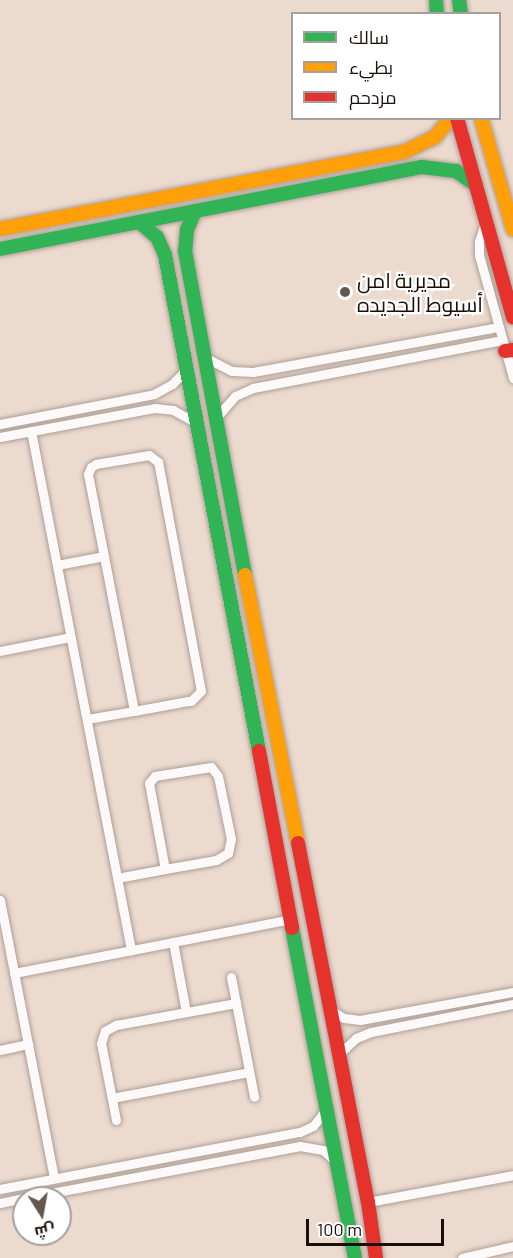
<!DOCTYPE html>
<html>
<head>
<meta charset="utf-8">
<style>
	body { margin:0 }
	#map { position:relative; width:513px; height:1258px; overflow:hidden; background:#ecdacf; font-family:Barlow,Cairo,sans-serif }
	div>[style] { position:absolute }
	.roads { filter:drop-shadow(0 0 2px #ad9f96) drop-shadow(0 0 2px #ad9f96) }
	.street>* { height:9px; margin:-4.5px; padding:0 4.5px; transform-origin:4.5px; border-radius:4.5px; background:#fcf9f8 }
	.fast>* { height:14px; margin:-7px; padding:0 7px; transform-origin:7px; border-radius:7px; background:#30b455 }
	.slow>* { height:14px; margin:-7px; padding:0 7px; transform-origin:7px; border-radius:7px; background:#ff9f0a }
	.jam>* { height:14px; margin:-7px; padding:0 7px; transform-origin:7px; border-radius:7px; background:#e5322d }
	.dots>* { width:16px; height:16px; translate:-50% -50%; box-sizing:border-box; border:3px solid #fff; border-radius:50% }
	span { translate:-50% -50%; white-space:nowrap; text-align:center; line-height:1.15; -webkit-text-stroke:4.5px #fff; paint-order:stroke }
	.poi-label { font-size:21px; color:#1b1009 }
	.left { translate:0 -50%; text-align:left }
	.legend { position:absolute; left:291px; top:12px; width:210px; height:108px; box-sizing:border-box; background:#fff; border:2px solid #a49f9d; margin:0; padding:8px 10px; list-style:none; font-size:18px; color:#1b1009 }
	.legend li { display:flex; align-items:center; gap:12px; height:30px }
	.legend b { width:30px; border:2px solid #a49f9d }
	.north { position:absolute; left:12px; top:1186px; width:60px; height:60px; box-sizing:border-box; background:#fff; border:2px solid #a49f9d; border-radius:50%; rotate:169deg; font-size:16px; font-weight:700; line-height:24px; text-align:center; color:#1b1009 }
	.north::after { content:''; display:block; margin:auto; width:21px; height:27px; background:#64574e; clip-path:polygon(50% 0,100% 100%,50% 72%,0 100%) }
	.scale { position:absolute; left:306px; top:1219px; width:138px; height:27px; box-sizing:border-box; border:3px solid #1b1009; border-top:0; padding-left:8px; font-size:18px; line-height:21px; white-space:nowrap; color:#1b1009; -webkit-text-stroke:4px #fff; paint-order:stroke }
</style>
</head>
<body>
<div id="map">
	<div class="roads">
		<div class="street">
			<i style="left:485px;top:223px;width:20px;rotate:108deg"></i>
			<i style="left:479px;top:242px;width:13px;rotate:90deg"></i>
			<i style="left:479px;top:255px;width:128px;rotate:74.5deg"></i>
			<i style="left:204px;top:357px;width:31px;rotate:27deg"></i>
			<i style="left:232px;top:371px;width:21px;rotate:3deg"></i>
			<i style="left:253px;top:372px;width:250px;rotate:-10.4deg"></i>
			<i style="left:215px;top:419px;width:30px;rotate:-49deg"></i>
			<i style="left:235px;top:396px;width:20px;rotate:-24deg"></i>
			<i style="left:253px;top:388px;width:254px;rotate:-10.9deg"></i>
			<i style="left:0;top:424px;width:157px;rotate:-11deg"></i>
			<i style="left:154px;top:394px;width:21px;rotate:-29deg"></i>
			<i style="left:172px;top:384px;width:20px;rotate:-45deg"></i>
			<i style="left:31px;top:431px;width:529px;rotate:79.09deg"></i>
			<i style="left:0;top:437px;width:158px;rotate:-10.6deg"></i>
			<i style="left:155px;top:408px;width:18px;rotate:6deg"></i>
			<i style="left:173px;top:410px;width:26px;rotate:29deg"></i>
			<i style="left:57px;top:565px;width:48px;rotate:-10.8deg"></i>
			<i style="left:0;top:651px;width:72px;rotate:-11.2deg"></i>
			<i style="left:87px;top:719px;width:48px;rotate:-9.7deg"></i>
			<i style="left:134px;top:711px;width:55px;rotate:-10.5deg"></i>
			<i style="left:188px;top:701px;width:3px"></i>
			<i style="left:191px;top:701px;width:14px;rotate:-45deg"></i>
			<i style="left:201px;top:691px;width:233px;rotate:-100.6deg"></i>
			<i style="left:158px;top:462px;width:11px;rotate:-142deg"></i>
			<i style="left:149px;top:455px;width:54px;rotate:170.4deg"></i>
			<i style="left:96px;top:464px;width:6px;rotate:149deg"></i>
			<i style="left:91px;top:467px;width:8px;rotate:113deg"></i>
			<i style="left:88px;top:474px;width:241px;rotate:79deg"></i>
			<i style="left:117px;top:878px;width:49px;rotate:-10.6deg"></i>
			<i style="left:165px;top:869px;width:52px;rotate:-10deg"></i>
			<i style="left:216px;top:860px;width:14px;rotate:-30deg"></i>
			<i style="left:228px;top:853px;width:14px;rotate:-78deg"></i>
			<i style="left:231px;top:839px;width:64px;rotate:-101.7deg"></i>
			<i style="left:218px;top:776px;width:11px;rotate:-128deg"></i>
			<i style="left:211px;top:767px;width:57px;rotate:170.9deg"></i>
			<i style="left:155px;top:776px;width:9px;rotate:131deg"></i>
			<i style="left:149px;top:783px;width:87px;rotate:79.5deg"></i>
			<i style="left:0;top:900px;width:283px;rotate:79deg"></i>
			<i style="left:173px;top:942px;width:71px;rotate:79.5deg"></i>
			<i style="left:14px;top:973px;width:282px;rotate:-11deg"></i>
			<i style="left:231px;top:977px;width:122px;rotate:79.1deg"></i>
			<i style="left:331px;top:1010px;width:15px;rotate:32deg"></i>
			<i style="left:344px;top:1018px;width:16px;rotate:7deg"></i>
			<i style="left:360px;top:1020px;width:156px;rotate:-10.4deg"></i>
			<i style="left:0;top:1050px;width:29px;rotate:-12deg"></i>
			<i style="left:339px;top:1054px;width:23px;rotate:-43deg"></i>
			<i style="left:356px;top:1038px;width:16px;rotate:-22deg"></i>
			<i style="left:371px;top:1032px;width:145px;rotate:-11.2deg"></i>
			<i style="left:112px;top:1098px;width:139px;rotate:-10.7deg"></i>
			<i style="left:116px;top:1120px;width:78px;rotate:-101deg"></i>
			<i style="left:101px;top:1043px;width:13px;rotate:-72deg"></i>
			<i style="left:105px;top:1031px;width:13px;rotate:-29deg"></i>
			<i style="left:116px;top:1025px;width:122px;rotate:-10.4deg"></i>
			<i style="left:0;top:1189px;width:305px;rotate:-10.8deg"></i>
			<i style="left:300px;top:1132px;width:14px;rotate:-25deg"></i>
			<i style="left:313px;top:1126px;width:22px;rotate:-51deg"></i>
			<i style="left:25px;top:1198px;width:280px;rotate:-10.7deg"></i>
			<i style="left:300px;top:1146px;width:23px;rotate:10deg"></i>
			<i style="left:323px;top:1150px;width:18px;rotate:43deg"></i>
			<i style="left:368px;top:1202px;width:147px;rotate:-10.5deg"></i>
			<i style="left:0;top:1203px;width:25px;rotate:-12deg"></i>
			<i style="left:462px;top:1258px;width:52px;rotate:-13.2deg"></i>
		</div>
		<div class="fast">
			<i style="left:436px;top:0;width:14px;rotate:86deg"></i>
			<i style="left:459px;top:0;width:14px;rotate:82deg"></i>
			<i style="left:195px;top:211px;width:21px;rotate:113deg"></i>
			<i style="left:187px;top:230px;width:21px;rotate:95deg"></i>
			<i style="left:185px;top:251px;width:330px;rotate:79.5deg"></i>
			<i style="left:139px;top:222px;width:23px;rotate:40deg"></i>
			<i style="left:157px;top:237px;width:20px;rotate:66deg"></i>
			<i style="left:165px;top:255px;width:505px;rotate:79.27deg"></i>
			<i style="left:0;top:249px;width:430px;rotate:-11deg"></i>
			<i style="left:422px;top:167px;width:34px;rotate:7deg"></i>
			<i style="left:456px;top:171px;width:24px;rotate:35deg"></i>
			<i style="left:292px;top:928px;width:336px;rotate:79.2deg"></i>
		</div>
		<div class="slow">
			<i style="left:481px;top:118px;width:116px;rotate:73.9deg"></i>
			<i style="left:0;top:229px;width:411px;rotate:-10.8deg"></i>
			<i style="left:404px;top:152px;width:34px;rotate:-26deg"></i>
			<i style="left:435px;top:137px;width:25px;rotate:-50deg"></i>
			<i style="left:245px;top:575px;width:273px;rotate:78.8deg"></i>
		</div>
		<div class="jam">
			<i style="left:457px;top:118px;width:207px;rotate:74.3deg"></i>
			<i style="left:505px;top:351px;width:8px;rotate:-7deg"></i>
			<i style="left:259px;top:751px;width:180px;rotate:79.4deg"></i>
			<i style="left:298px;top:843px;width:366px;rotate:79deg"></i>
			<i style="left:368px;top:1202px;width:57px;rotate:81.9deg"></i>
		</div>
	</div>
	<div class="dots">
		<i style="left:345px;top:292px;background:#64574e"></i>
	</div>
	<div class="poi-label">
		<span class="left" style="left:357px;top:292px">مديرية امن<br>أسيوط الجديده</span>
	</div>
	<ul class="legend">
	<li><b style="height:8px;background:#30b455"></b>سالك</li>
	<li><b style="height:8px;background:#ff9f0a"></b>بطيء</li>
	<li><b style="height:8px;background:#e5322d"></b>مزدحم</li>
	</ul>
	<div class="north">ش</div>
	<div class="scale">100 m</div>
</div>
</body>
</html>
